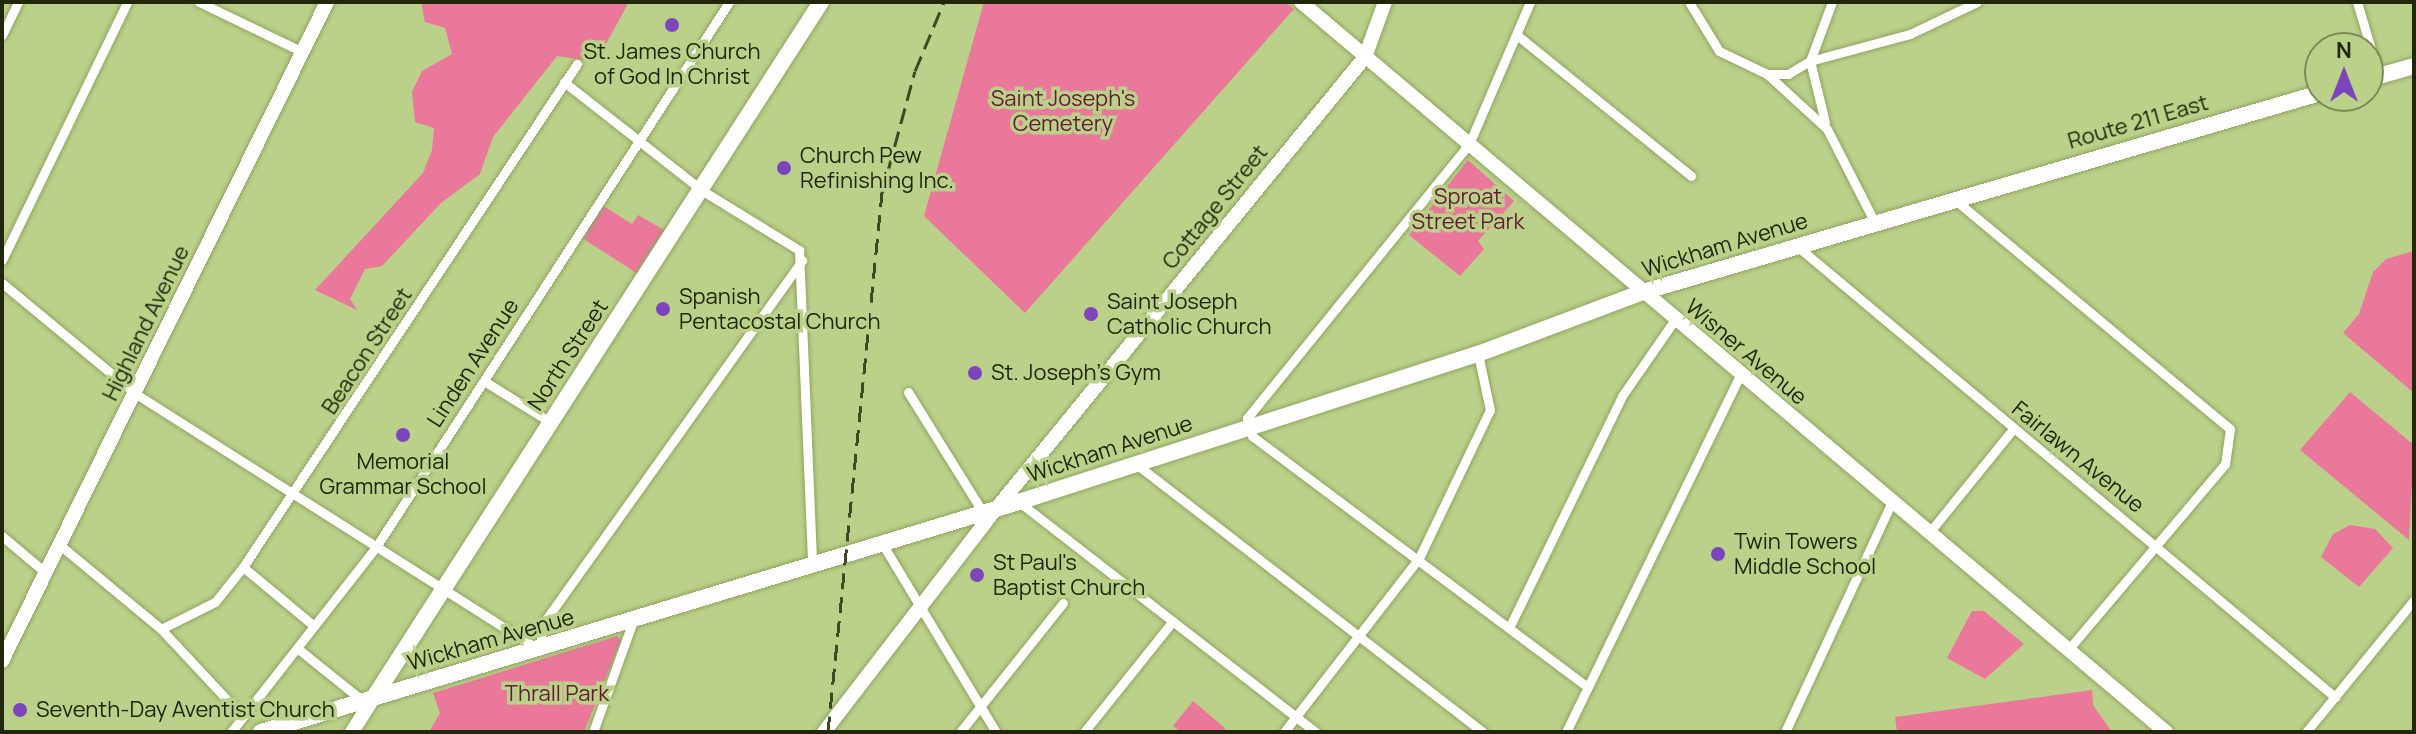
<!DOCTYPE html>
<html>
<head>
<meta charset="utf-8">
<style>
	body { margin:0 }
	#map { position:relative; width:2416px; height:734px; overflow:hidden; background:#bbd18a; font-family:Manrope,sans-serif }
	div>[style] { position:absolute }
	.green>* { inset:0; background:#e9789a }
	.roads { filter:drop-shadow(0 0 2px #90a45f) drop-shadow(0 0 2px #90a45f) }
	.street>* { height:9px; margin:-4.5px; padding:0 4.5px; transform-origin:4.5px; border-radius:4.5px; background:#fff }
	.secondary>* { height:14px; margin:-7px; padding:0 7px; transform-origin:7px; border-radius:7px; background:#fff }
	.primary>* { height:16px; margin:-8px; padding:0 8px; transform-origin:8px; border-radius:8px; background:#fff }
	.rail>* { height:3px; margin-top:-1.5px; transform-origin:0; background:repeating-linear-gradient(90deg,#3f4924 0 16px,transparent 0 24px) }
	.dots>* { width:22px; height:22px; translate:-50% -50%; box-sizing:border-box; border:4px solid #bbd18a; border-radius:50% }
	span { translate:-50% -50%; white-space:nowrap; text-align:center; line-height:1.15; -webkit-text-stroke:7px #bbd18a; paint-order:stroke }
	.poi-label { font-size:22px; color:#20270b }
	.left { translate:0 -50%; text-align:left }
	.park-label { font-size:22px; color:#651a36 }
	.street-label { font-size:22px; color:#20270b }
	.frame { position:absolute; inset:0; border:4px solid #20270b; pointer-events:none }
	.north { position:absolute; left:2304px; top:32px; width:80px; height:80px; box-sizing:border-box; background:#bbd18a; border:2px solid #7d8d57; border-radius:50%; rotate:0deg; font-size:22px; font-weight:700; line-height:32px; text-align:center; color:#20270b }
	.north::after { content:''; display:block; margin:auto; width:28px; height:36px; background:#7d45bb; clip-path:polygon(50% 0,100% 100%,50% 72%,0 100%) }
</style>
</head>
<body>
<div id="map">
	<div class="green">
		<i style="clip-path:polygon(421px 2px,629px 2px,596px 62px,557px 56px,493px 137px,480px 174px,441px 203px,382px 266px,365px 269px,350px 299px,357px 310px,315px 290px,423px 173px,432px 150px,434px 128px,415px 122px,412px 92px,422px 71px,452px 54px,445px 28px,425px 22px)"></i>
		<i style="clip-path:polygon(984px 2px,1285px 2px,1294px 9px,1025px 313px,924px 216px)"></i>
		<i style="clip-path:polygon(1468px 160px,1514px 201px,1478px 241px,1484px 249px,1460px 276px,1409px 235px)"></i>
		<i style="clip-path:polygon(602px 205px,632px 224px,638px 215px,666px 231px,638px 274px,582px 238px)"></i>
		<i style="clip-path:polygon(2414px 251px,2414px 393px,2343px 333px,2359px 314px,2373px 272px,2386px 259px)"></i>
		<i style="clip-path:polygon(2350px 392px,2414px 445px,2409px 540px,2300px 450px)"></i>
		<i style="clip-path:polygon(2350px 525px,2375px 529px,2393px 548px,2359px 587px,2321px 557px,2333px 534px)"></i>
		<i style="clip-path:polygon(1972px 611px,1984px 611px,2024px 644px,1985px 679px,1947px 658px)"></i>
		<i style="clip-path:polygon(617px 636px,621px 640px,584px 732px,429px 732px,440px 713px,433px 693px)"></i>
		<i style="clip-path:polygon(2092px 690px,2093px 705px,2112px 732px,1897px 732px,1895px 717px)"></i>
		<i style="clip-path:polygon(1193px 701px,1225px 728px,1224px 732px,1181px 732px,1173px 726px)"></i>
	</div>
	<div class="roads">
		<div class="street">
			<i style="left:199px;top:2px;width:115px;rotate:25.7deg"></i>
			<i style="left:1530px;top:2px;width:155px;rotate:113.2deg"></i>
			<i style="left:1469px;top:144px;width:353px;rotate:129deg"></i>
			<i style="left:1247px;top:418px;width:19px;rotate:74deg"></i>
			<i style="left:1252px;top:436px;width:419px;rotate:36.8deg"></i>
			<i style="left:1689px;top:2px;width:57px;rotate:58.5deg"></i>
			<i style="left:1719px;top:51px;width:53px;rotate:25.6deg"></i>
			<i style="left:1767px;top:74px;width:81px;rotate:42.5deg"></i>
			<i style="left:1827px;top:129px;width:106px;rotate:62.9deg"></i>
			<i style="left:2357px;top:2px;width:77px;rotate:73.4deg"></i>
			<i style="left:2px;top:35px;width:37px;rotate:-64deg"></i>
			<i style="left:1517px;top:35px;width:224px;rotate:39deg"></i>
			<i style="left:1767px;top:74px;width:21px"></i>
			<i style="left:1788px;top:74px;width:26px;rotate:-31deg"></i>
			<i style="left:1810px;top:61px;width:104px;rotate:-15.1deg"></i>
			<i style="left:1910px;top:34px;width:74px;rotate:-25.5deg"></i>
			<i style="left:564px;top:82px;width:177px;rotate:38.1deg"></i>
			<i style="left:703px;top:191px;width:113px;rotate:31.6deg"></i>
			<i style="left:799px;top:250px;width:315px;rotate:87.6deg"></i>
			<i style="left:1825px;top:122px;width:63px;rotate:-103.8deg"></i>
			<i style="left:1810px;top:61px;width:63px;rotate:-69.6deg"></i>
			<i style="left:1954px;top:199px;width:359px;rotate:39.8deg"></i>
			<i style="left:2230px;top:429px;width:35px;rotate:98deg"></i>
			<i style="left:2225px;top:464px;width:243px;rotate:130.2deg"></i>
			<i style="left:1798px;top:247px;width:701px;rotate:39.96deg"></i>
			<i style="left:2px;top:260px;width:287px;rotate:-64.1deg"></i>
			<i style="left:2px;top:283px;width:174px;rotate:39.6deg"></i>
			<i style="left:136px;top:394px;width:478px;rotate:32.4deg"></i>
			<i style="left:540px;top:650px;width:25px;rotate:-85deg"></i>
			<i style="left:542px;top:625px;width:448px;rotate:-54.5deg"></i>
			<i style="left:484px;top:381px;width:78px;rotate:31.8deg"></i>
			<i style="left:908px;top:392px;width:140px;rotate:58.1deg"></i>
			<i style="left:1136px;top:464px;width:438px;rotate:37.7deg"></i>
			<i style="left:1019px;top:502px;width:375px;rotate:37.8deg"></i>
			<i style="left:1928px;top:534px;width:135px;rotate:-51deg"></i>
			<i style="left:2px;top:536px;width:57px;rotate:40.1deg"></i>
			<i style="left:883px;top:545px;width:218px;rotate:58.9deg"></i>
			<i style="left:61px;top:546px;width:130px;rotate:39.7deg"></i>
			<i style="left:161px;top:629px;width:120px;rotate:47deg"></i>
			<i style="left:243px;top:567px;width:92px;rotate:39.7deg"></i>
			<i style="left:1509px;top:628px;width:258px;rotate:-64deg"></i>
			<i style="left:1622px;top:396px;width:91px;rotate:-55.3deg"></i>
			<i style="left:161px;top:629px;width:60px;rotate:-26.6deg"></i>
			<i style="left:215px;top:602px;width:45px;rotate:-51.3deg"></i>
			<i style="left:243px;top:567px;width:604px;rotate:-56.42deg"></i>
			<i style="left:297px;top:648px;width:85px;rotate:38.8deg"></i>
			<i style="left:231px;top:732px;width:235px;rotate:-51.9deg"></i>
			<i style="left:376px;top:547px;width:649px;rotate:-57.07deg"></i>
			<i style="left:593px;top:732px;width:118px;rotate:-70.2deg"></i>
			<i style="left:960px;top:732px;width:165px;rotate:-51.4deg"></i>
			<i style="left:1084px;top:732px;width:142px;rotate:-51.3deg"></i>
			<i style="left:1284px;top:732px;width:220px;rotate:-52.2deg"></i>
			<i style="left:1419px;top:558px;width:164px;rotate:-64.4deg"></i>
			<i style="left:1490px;top:410px;width:57px;rotate:-102.1deg"></i>
			<i style="left:1566px;top:732px;width:395px;rotate:-64deg"></i>
			<i style="left:1785px;top:732px;width:254px;rotate:-65.1deg"></i>
			<i style="left:2306px;top:732px;width:171px;rotate:-50.7deg"></i>
		</div>
		<div class="secondary">
			<i style="left:1301px;top:2px;width:1132px;rotate:40.16deg"></i>
			<i style="left:2px;top:661px;width:735px;rotate:-63.75deg"></i>
			<i style="left:352px;top:732px;width:41px;rotate:-57.8deg"></i>
			<i style="left:824px;top:732px;width:267px;rotate:-52.4deg"></i>
			<i style="left:987px;top:520px;width:598px;rotate:-50.77deg"></i>
			<i style="left:1365px;top:57px;width:59px;rotate:-70deg"></i>
		</div>
		<div class="primary">
			<i style="left:2368px;top:79px;width:48px;rotate:-15.8deg"></i>
			<i style="left:374px;top:697px;width:826px;rotate:-57.25deg"></i>
			<i style="left:261px;top:732px;width:792px;rotate:-16.88deg"></i>
			<i style="left:1019px;top:502px;width:482px;rotate:-17.9deg"></i>
			<i style="left:1478px;top:354px;width:176px;rotate:-20.6deg"></i>
			<i style="left:1643px;top:292px;width:706px;rotate:-16.38deg"></i>
		</div>
	</div>
	<div class="rail">
		<i style="left:828px;top:732px;width:542px;rotate:-84.28deg"></i>
		<i style="left:882px;top:193px;width:126px;rotate:-74.9deg"></i>
		<i style="left:915px;top:71px;width:75px;rotate:-67.2deg"></i>
	</div>
	<div class="dots">
		<i style="left:672px;top:25px;background:#7d45bb"></i>
		<i style="left:784px;top:168px;background:#7d45bb"></i>
		<i style="left:663px;top:309px;background:#7d45bb"></i>
		<i style="left:1091px;top:314px;background:#7d45bb"></i>
		<i style="left:975px;top:373px;background:#7d45bb"></i>
		<i style="left:403px;top:435px;background:#7d45bb"></i>
		<i style="left:1718px;top:554px;background:#7d45bb"></i>
		<i style="left:977px;top:575px;background:#7d45bb"></i>
		<i style="left:20px;top:710px;background:#7d45bb"></i>
	</div>
	<div class="poi-label">
		<span style="left:672px;top:64px">St. James Church<br>of God In Christ</span>
		<span class="left" style="left:800px;top:168px">Church Pew<br>Refinishing Inc.</span>
		<span class="left" style="left:679px;top:309px">Spanish<br>Pentacostal Church</span>
		<span class="left" style="left:1107px;top:314px">Saint Joseph<br>Catholic Church</span>
		<span class="left" style="left:991px;top:373px">St. Joseph's Gym</span>
		<span style="left:403px;top:474px">Memorial<br>Grammar School</span>
		<span class="left" style="left:1734px;top:554px">Twin Towers<br>Middle School</span>
		<span class="left" style="left:993px;top:575px">St Paul's<br>Baptist Church</span>
		<span class="left" style="left:36px;top:710px">Seventh-Day Aventist Church</span>
	</div>
	<div class="park-label">
		<span style="left:1063px;top:111px">Saint Joseph's<br>Cemetery</span>
		<span style="left:1468px;top:209px">Sproat<br>Street Park</span>
		<span style="left:557px;top:694px">Thrall Park</span>
	</div>
	<div class="street-label">
		<span style="left:2138px;top:122px;rotate:-16deg">Route 211 East</span>
		<span style="left:1215px;top:207px;rotate:-51deg">Cottage Street</span>
		<span style="left:1725px;top:245px;rotate:-17deg">Wickham Avenue</span>
		<span style="left:146px;top:323px;rotate:-64deg">Highland Avenue</span>
		<span style="left:367px;top:351px;rotate:-57deg">Beacon Street</span>
		<span style="left:1746px;top:352px;rotate:40deg">Wisner Avenue</span>
		<span style="left:568px;top:355px;rotate:-57deg">North Street</span>
		<span style="left:473px;top:363px;rotate:-57deg">Linden Avenue</span>
		<span style="left:1110px;top:449px;rotate:-18deg">Wickham Avenue</span>
		<span style="left:2078px;top:457px;rotate:39deg">Fairlawn Avenue</span>
		<span style="left:491px;top:640px;rotate:-16deg">Wickham Avenue</span>
	</div>
	<div class="frame"></div>
	<div class="north">N</div>
</div>
</body>
</html>
